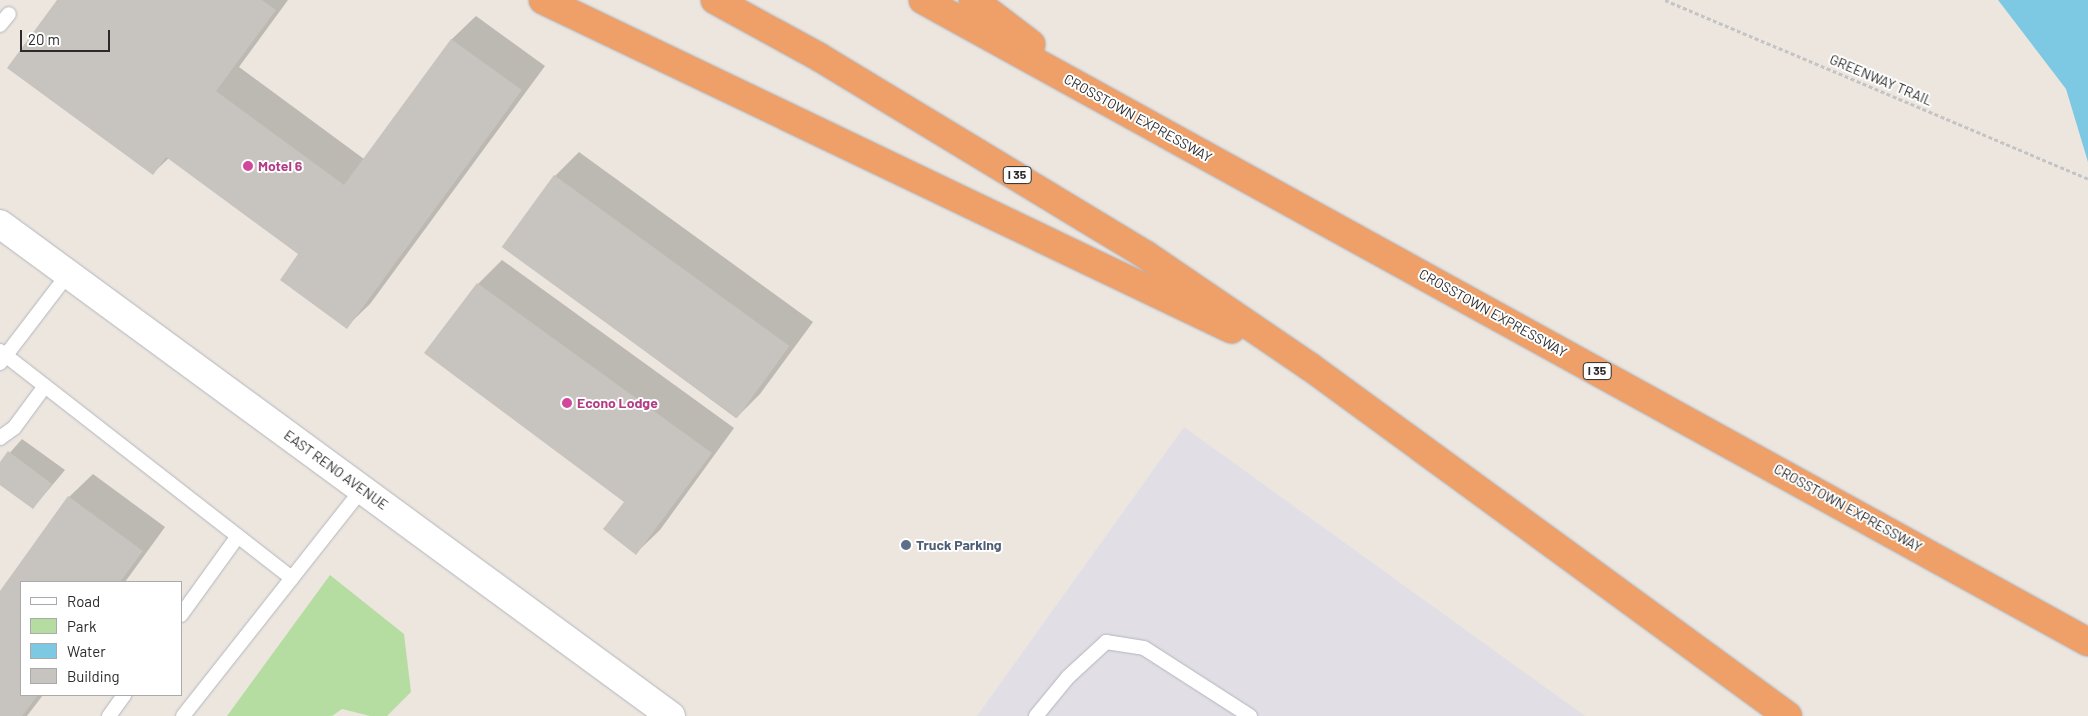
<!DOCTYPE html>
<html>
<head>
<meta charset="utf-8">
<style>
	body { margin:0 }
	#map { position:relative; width:2088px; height:716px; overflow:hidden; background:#ece6df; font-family:Barlow,sans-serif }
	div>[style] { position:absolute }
	.industrial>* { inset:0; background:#e1dfe5 }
	.green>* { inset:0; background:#b6dda1 }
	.water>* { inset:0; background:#7dc9e3 }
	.shadow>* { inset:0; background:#0003 }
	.building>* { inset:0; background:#c7c3be; transform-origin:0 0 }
	.path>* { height:3px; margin-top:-1.5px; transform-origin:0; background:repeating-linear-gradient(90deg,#c4c4c4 0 4px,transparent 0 6.5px) }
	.roads { filter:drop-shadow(0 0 1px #b3b5bd) drop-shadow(0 0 1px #b3b5bd) }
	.service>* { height:14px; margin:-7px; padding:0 7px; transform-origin:7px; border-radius:7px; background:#fff }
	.secondary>* { height:28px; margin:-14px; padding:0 14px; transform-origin:14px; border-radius:14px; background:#fff }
	.motorway>* { height:28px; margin:-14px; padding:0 14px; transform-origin:14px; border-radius:14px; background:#eea068 }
	.dots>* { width:14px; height:14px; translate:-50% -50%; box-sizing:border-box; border:2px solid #fff; border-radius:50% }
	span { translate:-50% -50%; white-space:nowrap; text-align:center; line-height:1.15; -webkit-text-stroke:4px #fff; paint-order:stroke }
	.shield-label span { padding:1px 4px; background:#fff; border:1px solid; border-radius:4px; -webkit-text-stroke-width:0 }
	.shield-label { font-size:12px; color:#2b2b2b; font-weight:700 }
	.street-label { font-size:14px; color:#2b2b2b }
	.hotel-label { font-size:14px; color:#b23c85; font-weight:700 }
	.left { translate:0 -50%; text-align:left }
	.service-label { font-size:14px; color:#4e5e75; font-weight:700 }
	.legend { position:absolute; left:20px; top:581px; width:162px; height:115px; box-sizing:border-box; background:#fff; border:1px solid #aaa; margin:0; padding:6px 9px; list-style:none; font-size:15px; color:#2b2b2b }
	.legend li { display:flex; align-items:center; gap:10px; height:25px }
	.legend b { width:25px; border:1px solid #aaa }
	.scale { position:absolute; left:20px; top:30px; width:90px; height:22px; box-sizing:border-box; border:2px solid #2b2b2b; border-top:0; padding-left:6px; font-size:15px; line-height:18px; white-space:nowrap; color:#2b2b2b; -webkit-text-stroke:4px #fff; paint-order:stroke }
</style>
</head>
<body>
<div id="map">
	<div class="industrial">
		<i style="clip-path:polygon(1184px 427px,1585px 716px,977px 716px)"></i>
	</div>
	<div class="green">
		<i style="clip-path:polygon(330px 575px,404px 634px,411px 692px,387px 716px,370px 716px,342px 709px,332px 716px,227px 716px)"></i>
	</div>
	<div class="water">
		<i style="clip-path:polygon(1998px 0,2088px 0,2088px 162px,2066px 89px)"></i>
	</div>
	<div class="shadow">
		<i style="clip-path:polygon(58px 0,288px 0,239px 67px,364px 159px,452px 39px,476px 16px,545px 66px,370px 304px,346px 327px,300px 254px,169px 158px,153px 173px)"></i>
		<i style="clip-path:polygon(579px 152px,813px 322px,760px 394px,736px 418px,504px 247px,555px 176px)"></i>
		<i style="clip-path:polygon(502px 260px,734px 428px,660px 530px,636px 553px,626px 501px,478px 284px)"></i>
		<i style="clip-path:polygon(22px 439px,65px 470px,33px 508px,0 483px,0 464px)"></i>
		<i style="clip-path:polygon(93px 474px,165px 527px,125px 582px,21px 582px,21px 695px,43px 695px,27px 716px,0 716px,0 593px,69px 497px)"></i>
	</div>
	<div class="building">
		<i style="clip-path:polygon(57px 0,262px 0,276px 10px,216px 91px,344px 185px,451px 39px,522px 90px,347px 329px,280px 280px,298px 254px,166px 157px,153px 175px,7px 68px)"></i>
		<i style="left:554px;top:175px;width:291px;height:89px;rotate:36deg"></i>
		<i style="clip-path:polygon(477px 283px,712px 453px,636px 555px,603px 529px,624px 502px,424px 353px)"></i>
		<i style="clip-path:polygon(8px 451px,52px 484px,33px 509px,0 485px,0 462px)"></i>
		<i style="clip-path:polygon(68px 496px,143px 551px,120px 582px,21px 582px,21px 695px,38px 695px,22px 716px,0 716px,0 591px)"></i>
	</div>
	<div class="path">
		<i style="left:1665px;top:0;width:459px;rotate:22.9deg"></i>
	</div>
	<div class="roads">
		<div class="service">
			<i style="left:0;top:25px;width:14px;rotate:-51deg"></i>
			<i style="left:0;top:351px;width:370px;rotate:37.9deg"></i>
			<i style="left:0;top:363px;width:112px;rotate:-52.6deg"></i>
			<i style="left:0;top:438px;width:17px;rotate:-36deg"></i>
			<i style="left:14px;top:428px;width:52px;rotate:-53.6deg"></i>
			<i style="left:181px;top:615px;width:97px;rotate:-54.2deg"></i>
			<i style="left:109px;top:716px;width:26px;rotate:-54deg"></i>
			<i style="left:183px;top:716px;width:289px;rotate:-51.7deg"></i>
			<i style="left:1036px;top:716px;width:50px;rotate:-50.6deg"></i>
			<i style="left:1068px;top:677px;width:52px;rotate:-42.6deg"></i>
			<i style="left:1106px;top:642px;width:38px;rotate:9deg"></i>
			<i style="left:1144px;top:648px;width:126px;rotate:32.7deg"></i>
		</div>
		<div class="secondary">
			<i style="left:0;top:224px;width:832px;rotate:36.25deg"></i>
		</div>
		<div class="motorway">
			<i style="left:543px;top:0;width:763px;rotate:25.56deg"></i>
			<i style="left:715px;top:0;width:119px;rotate:28.7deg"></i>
			<i style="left:819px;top:57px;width:382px;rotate:31.2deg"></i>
			<i style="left:1146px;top:255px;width:197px;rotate:34.3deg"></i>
			<i style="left:1309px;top:366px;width:593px;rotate:36.16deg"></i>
			<i style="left:923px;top:0;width:1330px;rotate:28.86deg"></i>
			<i style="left:973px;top:0;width:73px;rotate:37.2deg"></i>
		</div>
	</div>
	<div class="dots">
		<i style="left:248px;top:166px;background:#d1479c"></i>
		<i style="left:567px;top:403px;background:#d1479c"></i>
		<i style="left:906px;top:545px;background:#5c6f8a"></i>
	</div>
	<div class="shield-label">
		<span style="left:1017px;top:175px">I 35</span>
		<span style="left:1597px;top:371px">I 35</span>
	</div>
	<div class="street-label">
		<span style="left:1881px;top:80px;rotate:23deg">GREENWAY TRAIL</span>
		<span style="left:1138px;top:118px;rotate:29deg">CROSSTOWN EXPRESSWAY</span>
		<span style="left:1493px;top:313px;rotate:29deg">CROSSTOWN EXPRESSWAY</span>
		<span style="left:336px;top:470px;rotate:36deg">EAST RENO AVENUE</span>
		<span style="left:1848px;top:508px;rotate:29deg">CROSSTOWN EXPRESSWAY</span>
	</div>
	<div class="hotel-label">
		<span class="left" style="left:258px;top:166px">Motel 6</span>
		<span class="left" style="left:577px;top:403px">Econo Lodge</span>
	</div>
	<div class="service-label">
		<span class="left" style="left:916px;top:545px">Truck Parking</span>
	</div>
	<ul class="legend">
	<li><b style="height:6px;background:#fff"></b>Road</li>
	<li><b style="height:14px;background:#b6dda1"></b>Park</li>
	<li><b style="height:14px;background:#7dc9e3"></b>Water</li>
	<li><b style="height:14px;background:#c7c3be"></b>Building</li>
	</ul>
	<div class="scale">20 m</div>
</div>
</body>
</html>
